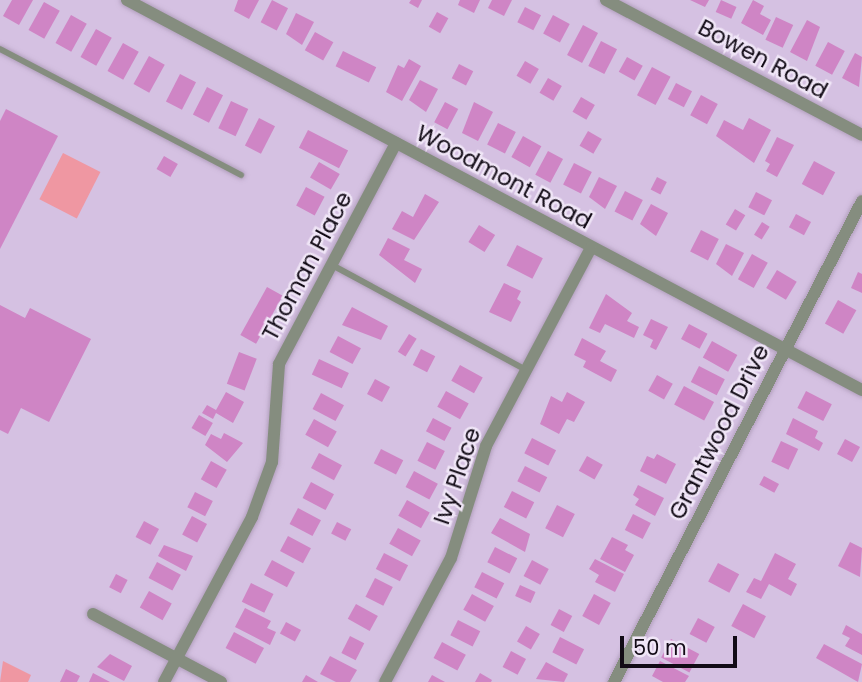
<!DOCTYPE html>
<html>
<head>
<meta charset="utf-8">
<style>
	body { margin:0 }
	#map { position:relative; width:862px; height:682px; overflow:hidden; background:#d5c1e2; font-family:Poppins,sans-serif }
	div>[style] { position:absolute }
	.green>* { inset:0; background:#ef97a2; transform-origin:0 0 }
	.building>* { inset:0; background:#cf85c5; transform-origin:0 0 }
	.roads { filter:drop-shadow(0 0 2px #b2a0bd) drop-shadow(0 0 2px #b2a0bd) }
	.lane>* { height:6px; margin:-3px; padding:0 3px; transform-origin:3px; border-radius:3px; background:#858d7f }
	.street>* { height:12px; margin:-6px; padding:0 6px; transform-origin:6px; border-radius:6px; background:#858d7f }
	span { translate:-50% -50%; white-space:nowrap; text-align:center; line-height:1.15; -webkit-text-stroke:5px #f0e6f7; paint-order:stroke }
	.street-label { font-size:23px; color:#120b16 }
	.scale { position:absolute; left:620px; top:636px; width:117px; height:32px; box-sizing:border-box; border:4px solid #120b16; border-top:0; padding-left:9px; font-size:21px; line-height:24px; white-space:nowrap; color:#120b16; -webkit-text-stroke:5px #f0e6f7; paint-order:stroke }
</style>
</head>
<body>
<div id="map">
	<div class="green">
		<i style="left:63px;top:153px;width:42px;height:52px;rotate:27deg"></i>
		<i style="clip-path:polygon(3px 661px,31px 675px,28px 682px,0 682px)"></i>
	</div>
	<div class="building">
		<i style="clip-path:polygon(12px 0,33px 0,19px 25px,3px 16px)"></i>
		<i style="clip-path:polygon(238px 0,259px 0,249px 19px,234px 11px)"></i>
		<i style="left:272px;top:0;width:18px;height:25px;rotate:27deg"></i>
		<i style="clip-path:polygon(411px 0,422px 0,418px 8px,409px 3px)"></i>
		<i style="clip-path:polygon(460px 0,480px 0,474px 13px,458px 5px)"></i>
		<i style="clip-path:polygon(492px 0,512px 0,504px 16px,488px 8px)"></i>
		<i style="clip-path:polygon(690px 0,709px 0,705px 7px)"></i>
		<i style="left:721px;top:0;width:17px;height:13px;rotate:24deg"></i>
		<i style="clip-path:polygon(753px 0,764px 6px,760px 14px,771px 20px,763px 35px,741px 23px)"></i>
		<i style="left:44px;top:2px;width:18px;height:32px;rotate:29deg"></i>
		<i style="left:525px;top:7px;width:18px;height:17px;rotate:27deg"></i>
		<i style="left:437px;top:12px;width:13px;height:17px;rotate:29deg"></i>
		<i style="clip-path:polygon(296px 13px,314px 22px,302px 45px,286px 34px)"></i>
		<i style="left:71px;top:15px;width:18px;height:32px;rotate:29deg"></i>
		<i style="left:553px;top:15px;width:19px;height:21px;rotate:28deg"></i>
		<i style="left:776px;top:17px;width:19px;height:25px;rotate:25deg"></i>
		<i style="clip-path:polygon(807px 20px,820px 27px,807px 61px,790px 52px)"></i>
		<i style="left:583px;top:25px;width:17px;height:34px;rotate:28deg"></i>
		<i style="left:96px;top:29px;width:18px;height:32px;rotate:29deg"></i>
		<i style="left:315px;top:32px;width:21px;height:21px;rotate:29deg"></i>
		<i style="left:601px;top:41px;width:18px;height:28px;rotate:27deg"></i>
		<i style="left:828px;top:42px;width:19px;height:27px;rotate:28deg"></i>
		<i style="left:123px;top:43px;width:18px;height:32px;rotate:29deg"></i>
		<i style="left:343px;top:51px;width:37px;height:17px;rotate:26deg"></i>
		<i style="clip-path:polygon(855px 53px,862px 57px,859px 87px,842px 78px)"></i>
		<i style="left:149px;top:56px;width:18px;height:32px;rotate:29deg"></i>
		<i style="left:627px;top:57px;width:18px;height:17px;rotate:29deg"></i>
		<i style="clip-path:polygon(409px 59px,421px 66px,402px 101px,386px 92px,398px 65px,404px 68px)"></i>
		<i style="left:525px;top:61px;width:16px;height:17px;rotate:30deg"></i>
		<i style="left:459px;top:64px;width:16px;height:16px;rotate:27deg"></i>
		<i style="left:652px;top:67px;width:21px;height:32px;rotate:28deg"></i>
		<i style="left:180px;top:74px;width:18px;height:31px;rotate:27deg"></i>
		<i style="left:548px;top:78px;width:16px;height:17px;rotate:30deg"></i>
		<i style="clip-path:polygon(420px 80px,438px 89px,426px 112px,409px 100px)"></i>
		<i style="left:676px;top:83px;width:18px;height:18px;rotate:27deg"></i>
		<i style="left:207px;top:87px;width:18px;height:31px;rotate:27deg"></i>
		<i style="left:701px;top:95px;width:19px;height:23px;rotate:28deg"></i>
		<i style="left:581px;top:97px;width:16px;height:17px;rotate:30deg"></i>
		<i style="left:231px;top:101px;width:19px;height:30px;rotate:25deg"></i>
		<i style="left:445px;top:102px;width:15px;height:23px;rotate:28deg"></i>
		<i style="clip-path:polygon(474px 102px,493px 112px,478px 141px,462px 133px)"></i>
		<i style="clip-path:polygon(6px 109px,58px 136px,0 249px,0 121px)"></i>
		<i style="left:259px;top:118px;width:18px;height:31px;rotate:27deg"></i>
		<i style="clip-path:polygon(749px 118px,771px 130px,754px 163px,716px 136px,724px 120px,743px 130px)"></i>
		<i style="left:498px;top:123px;width:20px;height:24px;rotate:27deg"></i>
		<i style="left:308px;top:130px;width:45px;height:20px;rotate:27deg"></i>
		<i style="left:588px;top:131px;width:16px;height:17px;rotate:30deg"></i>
		<i style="left:523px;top:136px;width:21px;height:24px;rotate:29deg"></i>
		<i style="clip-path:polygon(777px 137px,794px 145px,777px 177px,766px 171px,770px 164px,765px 161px)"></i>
		<i style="left:548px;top:151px;width:17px;height:27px;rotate:28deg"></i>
		<i style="left:164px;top:156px;width:16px;height:15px;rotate:30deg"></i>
		<i style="left:814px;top:161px;width:24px;height:26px;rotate:28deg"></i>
		<i style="left:319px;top:162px;width:24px;height:18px;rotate:30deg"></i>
		<i style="left:574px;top:163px;width:20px;height:24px;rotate:27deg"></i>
		<i style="clip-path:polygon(599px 177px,617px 186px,605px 209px,589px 197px)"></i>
		<i style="left:657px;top:177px;width:11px;height:14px;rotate:27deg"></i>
		<i style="left:306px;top:187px;width:21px;height:21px;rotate:28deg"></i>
		<i style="left:625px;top:191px;width:20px;height:23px;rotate:27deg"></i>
		<i style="left:756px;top:192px;width:18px;height:17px;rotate:27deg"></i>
		<i style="clip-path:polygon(425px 194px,439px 202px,414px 240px,392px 229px,402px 211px,413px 217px)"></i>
		<i style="clip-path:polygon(651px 204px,668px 213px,656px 236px,640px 224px)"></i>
		<i style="left:735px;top:209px;width:12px;height:18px;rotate:31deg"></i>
		<i style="left:796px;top:214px;width:17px;height:15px;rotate:28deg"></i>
		<i style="left:762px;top:222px;width:9px;height:15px;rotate:32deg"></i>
		<i style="left:479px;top:225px;width:19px;height:20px;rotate:32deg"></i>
		<i style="left:701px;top:230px;width:20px;height:24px;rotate:27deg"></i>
		<i style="clip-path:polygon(388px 238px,410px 249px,404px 260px,422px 269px,415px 283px,379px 255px)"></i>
		<i style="clip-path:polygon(726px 244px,744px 253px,732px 276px,716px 264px)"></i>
		<i style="left:517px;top:245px;width:29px;height:23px;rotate:27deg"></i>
		<i style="left:752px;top:254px;width:18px;height:29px;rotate:29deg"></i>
		<i style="left:777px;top:270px;width:23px;height:21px;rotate:31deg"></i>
		<i style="clip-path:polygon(858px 272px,862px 274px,862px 293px,851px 288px)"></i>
		<i style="clip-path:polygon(504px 283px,521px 291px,517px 299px,521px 302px,511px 322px,489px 312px)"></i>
		<i style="left:267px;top:287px;width:18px;height:55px;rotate:29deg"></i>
		<i style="clip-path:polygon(606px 294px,632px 313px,627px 321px,639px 327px,634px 338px,605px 324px,600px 333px,589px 328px)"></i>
		<i style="left:838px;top:300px;width:21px;height:27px;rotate:29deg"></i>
		<i style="clip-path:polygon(0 305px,25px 318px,30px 308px,91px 339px,49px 422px,21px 408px,8px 434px,0 430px)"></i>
		<i style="clip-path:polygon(352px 307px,388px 326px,381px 340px,342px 325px)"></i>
		<i style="clip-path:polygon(651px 319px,668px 327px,656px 350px,650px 347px,653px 340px,643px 335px)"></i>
		<i style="left:689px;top:324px;width:21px;height:17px;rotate:28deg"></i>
		<i style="left:409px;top:334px;width:9px;height:21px;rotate:32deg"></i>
		<i style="left:338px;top:336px;width:26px;height:18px;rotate:28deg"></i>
		<i style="clip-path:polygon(582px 338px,606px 351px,600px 361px,617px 370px,611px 382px,583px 367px,586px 361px,574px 355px)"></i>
		<i style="left:712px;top:341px;width:29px;height:19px;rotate:29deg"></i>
		<i style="left:421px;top:349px;width:16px;height:18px;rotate:27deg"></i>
		<i style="left:239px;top:352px;width:19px;height:34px;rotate:21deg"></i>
		<i style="left:319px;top:359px;width:33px;height:17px;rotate:25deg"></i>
		<i style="left:460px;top:365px;width:26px;height:18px;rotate:29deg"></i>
		<i style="left:699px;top:366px;width:29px;height:18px;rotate:27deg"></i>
		<i style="left:657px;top:375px;width:18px;height:18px;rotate:29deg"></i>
		<i style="left:375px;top:379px;width:17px;height:17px;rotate:28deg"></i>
		<i style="left:684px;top:386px;width:34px;height:21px;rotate:28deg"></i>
		<i style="left:446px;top:391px;width:26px;height:18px;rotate:29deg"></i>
		<i style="left:806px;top:391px;width:29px;height:19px;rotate:27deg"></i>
		<i style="clip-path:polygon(226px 392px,244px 402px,233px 423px,216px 413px,213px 419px,202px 413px,207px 405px,216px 410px)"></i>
		<i style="clip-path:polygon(567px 392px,585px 402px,574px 422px,567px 419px,559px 434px,540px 424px,551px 396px,562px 402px)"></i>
		<i style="left:321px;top:393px;width:26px;height:18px;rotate:28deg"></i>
		<i style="left:199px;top:415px;width:16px;height:15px;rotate:30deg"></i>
		<i style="left:433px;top:418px;width:21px;height:15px;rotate:28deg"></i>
		<i style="clip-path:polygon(793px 418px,818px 431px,815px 438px,823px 443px,819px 451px,786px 434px)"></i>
		<i style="left:314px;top:419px;width:26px;height:18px;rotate:29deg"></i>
		<i style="clip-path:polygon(224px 433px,243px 443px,227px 462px,205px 445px,211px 434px,221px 439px)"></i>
		<i style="left:532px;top:438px;width:27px;height:17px;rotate:27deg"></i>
		<i style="left:845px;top:439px;width:17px;height:17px;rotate:28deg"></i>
		<i style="left:781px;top:441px;width:19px;height:23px;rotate:25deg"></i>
		<i style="left:427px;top:442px;width:20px;height:21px;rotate:27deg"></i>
		<i style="left:381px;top:449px;width:25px;height:16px;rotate:27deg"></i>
		<i style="left:319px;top:453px;width:26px;height:17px;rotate:28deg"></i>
		<i style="clip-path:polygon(657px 454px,676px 464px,666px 484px,640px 471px,647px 456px,654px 459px)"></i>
		<i style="left:587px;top:456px;width:18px;height:17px;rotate:29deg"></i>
		<i style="left:211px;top:461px;width:18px;height:21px;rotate:29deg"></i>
		<i style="left:525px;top:466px;width:25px;height:17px;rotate:27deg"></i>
		<i style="left:414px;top:471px;width:27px;height:18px;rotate:28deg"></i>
		<i style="left:764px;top:476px;width:17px;height:10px;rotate:28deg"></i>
		<i style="left:311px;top:482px;width:26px;height:18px;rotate:28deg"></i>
		<i style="clip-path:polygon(638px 485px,664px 498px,655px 516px,635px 505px,639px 499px,633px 495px)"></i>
		<i style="left:512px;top:491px;width:25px;height:18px;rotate:27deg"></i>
		<i style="left:195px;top:492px;width:20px;height:17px;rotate:27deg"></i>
		<i style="left:407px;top:500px;width:26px;height:18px;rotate:29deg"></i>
		<i style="left:557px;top:505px;width:20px;height:26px;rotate:27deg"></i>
		<i style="left:298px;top:508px;width:26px;height:18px;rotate:28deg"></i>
		<i style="left:633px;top:514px;width:20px;height:18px;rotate:27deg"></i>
		<i style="left:192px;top:516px;width:17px;height:21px;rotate:28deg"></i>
		<i style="clip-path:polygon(500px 518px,530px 534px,525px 552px,491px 533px)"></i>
		<i style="left:144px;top:521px;width:17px;height:18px;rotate:28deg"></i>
		<i style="left:337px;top:522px;width:16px;height:13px;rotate:27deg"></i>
		<i style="left:398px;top:528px;width:26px;height:18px;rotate:29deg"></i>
		<i style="left:288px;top:536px;width:26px;height:17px;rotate:28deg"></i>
		<i style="clip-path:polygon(612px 537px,628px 545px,625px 550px,634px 555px,625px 572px,600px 559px)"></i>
		<i style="clip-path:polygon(850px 542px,862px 548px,860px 577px,838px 566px)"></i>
		<i style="clip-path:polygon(164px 545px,193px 556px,186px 571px,158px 556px)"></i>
		<i style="left:495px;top:547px;width:25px;height:17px;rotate:27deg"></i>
		<i style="left:384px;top:553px;width:27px;height:18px;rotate:27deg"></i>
		<i style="clip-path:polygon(775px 553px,796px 564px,788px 579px,797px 584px,791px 596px,769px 584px,761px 599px,746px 592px,754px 578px,761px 581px)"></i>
		<i style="clip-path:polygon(595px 559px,624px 574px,615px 592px,595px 582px,599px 575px,589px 569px)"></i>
		<i style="left:272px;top:560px;width:26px;height:17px;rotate:28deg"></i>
		<i style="left:532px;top:560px;width:19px;height:18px;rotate:28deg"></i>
		<i style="left:157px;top:562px;width:27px;height:18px;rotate:28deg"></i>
		<i style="left:718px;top:563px;width:24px;height:21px;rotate:28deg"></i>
		<i style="left:482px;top:572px;width:25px;height:17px;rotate:27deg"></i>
		<i style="left:116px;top:574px;width:13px;height:15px;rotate:27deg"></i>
		<i style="left:375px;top:578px;width:20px;height:21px;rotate:27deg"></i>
		<i style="left:251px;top:583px;width:25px;height:21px;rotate:26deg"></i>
		<i style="left:520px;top:585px;width:17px;height:12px;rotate:24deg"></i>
		<i style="left:149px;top:591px;width:26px;height:19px;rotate:29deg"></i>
		<i style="left:472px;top:594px;width:25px;height:18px;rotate:29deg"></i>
		<i style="left:594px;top:594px;width:19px;height:25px;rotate:28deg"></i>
		<i style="left:356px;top:604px;width:25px;height:17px;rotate:29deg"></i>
		<i style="left:743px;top:604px;width:26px;height:25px;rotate:28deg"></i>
		<i style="clip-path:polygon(245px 608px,271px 621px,267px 628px,276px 632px,270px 645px,235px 627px)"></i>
		<i style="left:559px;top:609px;width:15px;height:18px;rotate:28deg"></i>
		<i style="left:698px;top:618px;width:19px;height:18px;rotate:28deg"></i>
		<i style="left:458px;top:620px;width:25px;height:17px;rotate:27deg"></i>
		<i style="left:286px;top:622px;width:17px;height:13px;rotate:28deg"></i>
		<i style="clip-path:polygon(846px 625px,862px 634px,862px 655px,845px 646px,850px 638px,842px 634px)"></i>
		<i style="left:526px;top:626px;width:16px;height:18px;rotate:30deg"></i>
		<i style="left:234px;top:632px;width:34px;height:18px;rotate:28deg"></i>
		<i style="left:350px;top:636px;width:16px;height:19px;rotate:27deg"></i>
		<i style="left:560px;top:637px;width:27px;height:17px;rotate:27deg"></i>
		<i style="left:671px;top:639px;width:32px;height:21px;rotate:28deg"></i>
		<i style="left:442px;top:642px;width:27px;height:18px;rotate:28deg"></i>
		<i style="clip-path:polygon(824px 644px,862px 664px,858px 682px,816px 658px)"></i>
		<i style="left:511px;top:651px;width:17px;height:18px;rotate:28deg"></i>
		<i style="clip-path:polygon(110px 654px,132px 666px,124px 681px,97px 667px)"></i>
		<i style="clip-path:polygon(330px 656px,357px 670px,350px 682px,336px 682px,320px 674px)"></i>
		<i style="clip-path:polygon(660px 661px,689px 676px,685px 682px,663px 682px,652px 676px)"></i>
		<i style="clip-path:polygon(546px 662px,568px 674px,564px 682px,536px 679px)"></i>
		<i style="clip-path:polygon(66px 669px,80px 676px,77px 682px,60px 682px)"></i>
		<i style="clip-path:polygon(93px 673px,110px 682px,89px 682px)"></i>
		<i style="clip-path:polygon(480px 673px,492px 680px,491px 682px,475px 682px)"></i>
		<i style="clip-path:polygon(306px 675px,318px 682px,302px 682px)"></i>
		<i style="clip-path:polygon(432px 675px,445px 682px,428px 682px)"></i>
	</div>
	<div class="roads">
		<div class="lane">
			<i style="left:0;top:49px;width:272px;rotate:27.6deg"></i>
			<i style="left:332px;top:265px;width:221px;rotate:28.4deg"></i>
		</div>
		<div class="street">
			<i style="left:127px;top:0;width:832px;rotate:27.95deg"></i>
			<i style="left:606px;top:0;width:289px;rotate:27.8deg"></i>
			<i style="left:93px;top:614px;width:145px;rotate:28deg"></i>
			<i style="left:164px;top:682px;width:187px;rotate:-61.9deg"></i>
			<i style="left:252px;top:517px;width:59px;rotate:-70deg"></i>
			<i style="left:272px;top:462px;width:98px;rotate:-85.9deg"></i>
			<i style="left:279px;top:364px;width:250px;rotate:-62.1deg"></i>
			<i style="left:385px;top:682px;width:140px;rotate:-62deg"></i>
			<i style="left:451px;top:558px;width:117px;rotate:-72.6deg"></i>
			<i style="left:486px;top:446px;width:224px;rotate:-62.1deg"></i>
			<i style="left:614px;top:682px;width:541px;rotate:-62.72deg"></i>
		</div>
	</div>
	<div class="street-label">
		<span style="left:763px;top:59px;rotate:28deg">Bowen Road</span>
		<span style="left:504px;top:177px;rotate:28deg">Woodmont Road</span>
		<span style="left:307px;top:266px;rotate:-62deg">Thoman Place</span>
		<span style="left:719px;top:432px;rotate:-63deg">Grantwood Drive</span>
		<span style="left:457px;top:476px;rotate:-71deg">Ivy Place</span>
	</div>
	<div class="scale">50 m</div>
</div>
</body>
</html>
